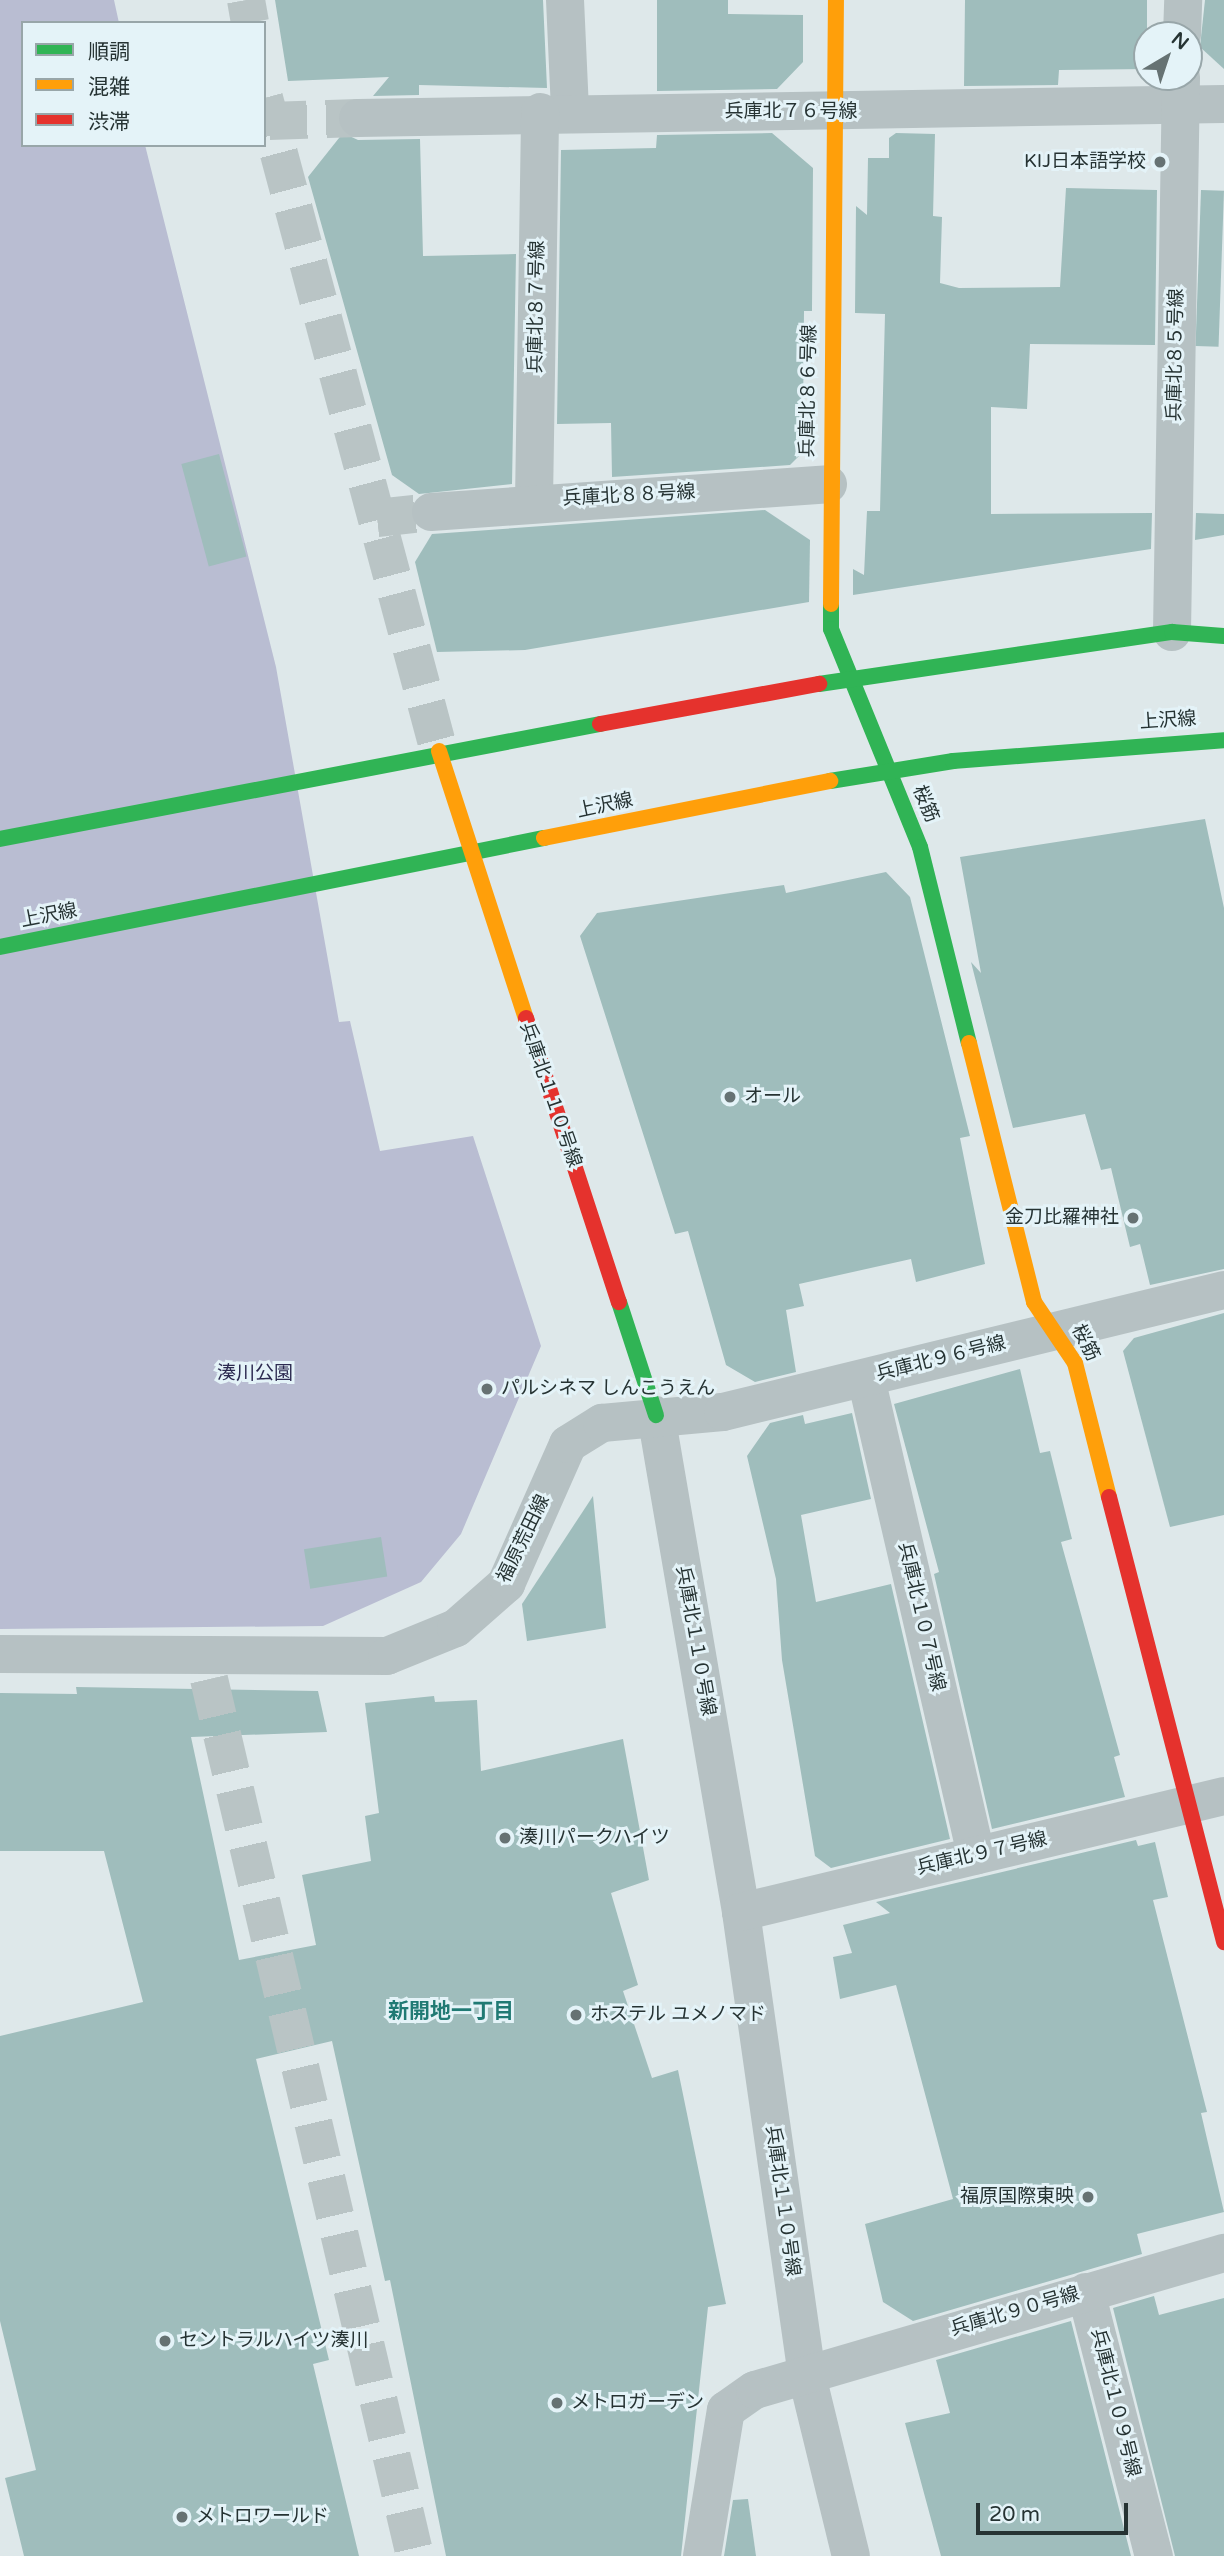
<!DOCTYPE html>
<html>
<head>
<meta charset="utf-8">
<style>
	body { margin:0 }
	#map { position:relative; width:1224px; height:2556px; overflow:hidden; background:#dee8ea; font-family:"Varela Round","Noto Sans JP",sans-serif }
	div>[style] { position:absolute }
	.green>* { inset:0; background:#b9bdd2 }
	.building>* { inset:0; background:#9fbdbc; transform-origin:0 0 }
	.street-tunnel>* { height:38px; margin-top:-19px; transform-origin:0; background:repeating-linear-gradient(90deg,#b9c4c5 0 38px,transparent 0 57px) }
	.street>* { height:38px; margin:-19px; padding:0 19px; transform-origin:19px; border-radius:19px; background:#b6c1c3 }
	.fast>* { height:16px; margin:-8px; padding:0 8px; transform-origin:8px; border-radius:8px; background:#30b455 }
	.slow>* { height:16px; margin:-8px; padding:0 8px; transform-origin:8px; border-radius:8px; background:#ff9f0a }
	.jam>* { height:16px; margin:-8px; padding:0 8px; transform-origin:8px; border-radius:8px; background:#e5322d }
	.dots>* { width:19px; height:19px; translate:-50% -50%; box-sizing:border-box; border:4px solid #e4f3f8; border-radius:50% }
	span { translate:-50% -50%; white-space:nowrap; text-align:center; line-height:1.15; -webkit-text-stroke:6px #e4f3f8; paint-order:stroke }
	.street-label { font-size:19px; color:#263333 }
	.poi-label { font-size:19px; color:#263333 }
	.right { translate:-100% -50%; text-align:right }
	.left { translate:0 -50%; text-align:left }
	.park-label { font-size:19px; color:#2c2a50 }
	.neighbourhood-label { font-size:21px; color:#207a74; font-weight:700 }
	.legend { position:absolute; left:21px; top:21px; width:245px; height:126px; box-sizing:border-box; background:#e4f3f8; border:2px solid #98a6a9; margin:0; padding:9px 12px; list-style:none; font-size:21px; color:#263333 }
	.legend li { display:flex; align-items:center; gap:14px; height:35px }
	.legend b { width:35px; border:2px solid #98a6a9 }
	.north { position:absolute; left:1133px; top:21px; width:70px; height:70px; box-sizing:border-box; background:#e4f3f8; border:2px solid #98a6a9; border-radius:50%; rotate:39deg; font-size:19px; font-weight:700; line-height:28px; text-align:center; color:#263333 }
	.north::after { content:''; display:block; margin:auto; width:24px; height:32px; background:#667273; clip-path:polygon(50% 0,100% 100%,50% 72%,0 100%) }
	.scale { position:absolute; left:976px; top:2503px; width:152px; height:32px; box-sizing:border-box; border:4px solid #263333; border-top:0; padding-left:9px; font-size:21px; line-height:24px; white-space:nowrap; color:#263333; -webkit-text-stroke:5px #e4f3f8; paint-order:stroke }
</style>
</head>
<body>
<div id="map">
	<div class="green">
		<i style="clip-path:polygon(0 0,114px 0,119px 23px,23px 23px,23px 145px,145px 145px,276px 667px,339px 1022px,350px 1021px,380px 1151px,473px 1136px,541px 1346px,461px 1534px,421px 1582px,323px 1626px,0 1629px)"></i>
	</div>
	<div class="building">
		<i style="clip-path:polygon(275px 0,543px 0,547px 88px,419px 85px,419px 95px,373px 96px,389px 77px,288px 81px)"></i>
		<i style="clip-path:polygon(657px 0,728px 0,728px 14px,803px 15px,803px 62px,777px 89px,657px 91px)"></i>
		<i style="clip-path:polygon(965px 0,1147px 0,1147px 69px,1059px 70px,1058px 85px,964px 86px)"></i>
		<i style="clip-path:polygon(1205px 0,1224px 0,1224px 69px,1200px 47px)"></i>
		<i style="clip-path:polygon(343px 133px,358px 140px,420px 139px,423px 256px,516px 254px,512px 484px,419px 494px,392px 475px,308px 177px)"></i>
		<i style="clip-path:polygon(772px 133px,813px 168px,812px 311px,804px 311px,803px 419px,811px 419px,811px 444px,790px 465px,612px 477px,611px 423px,557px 424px,561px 150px,656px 148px,657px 135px)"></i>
		<i style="clip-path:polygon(896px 133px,935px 134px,933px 216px,942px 217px,940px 283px,959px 288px,1060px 287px,1066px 188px,1157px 190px,1155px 345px,1030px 344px,1027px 409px,991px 407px,991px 514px,1152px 513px,1151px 549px,853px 595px,853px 569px,864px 575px,867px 511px,880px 511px,885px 314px,855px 313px,856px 206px,867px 215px,868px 158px,889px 158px,889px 138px)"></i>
		<i style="left:1201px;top:190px;width:23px;height:156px;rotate:2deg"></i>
		<i style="left:219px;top:454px;width:106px;height:39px;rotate:75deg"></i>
		<i style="clip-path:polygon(765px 510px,810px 540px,809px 602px,525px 650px,437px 652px,415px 562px,432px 534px)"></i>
		<i style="clip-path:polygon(1196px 513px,1224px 514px,1224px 535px,1195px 540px)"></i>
		<i style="clip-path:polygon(1205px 819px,1224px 908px,1224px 1269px,1150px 1285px,1140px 1244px,1130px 1247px,1111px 1168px,1101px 1170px,1085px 1114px,1013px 1128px,971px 962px,981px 973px,960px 857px)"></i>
		<i style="clip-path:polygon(886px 872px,910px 897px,970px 1136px,960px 1138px,985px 1264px,916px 1282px,911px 1259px,799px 1284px,804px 1306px,786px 1310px,796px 1372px,755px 1382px,726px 1365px,688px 1231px,675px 1234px,580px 936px,597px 913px,784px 885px,786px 893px)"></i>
		<i style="clip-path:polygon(1224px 1313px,1224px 1515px,1170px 1527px,1123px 1351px,1134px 1338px)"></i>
		<i style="clip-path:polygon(1020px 1369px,1040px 1453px,1050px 1451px,1072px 1539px,1061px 1542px,1120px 1755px,1114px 1757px,1125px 1797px,992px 1829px,934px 1574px,939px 1572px,894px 1404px)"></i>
		<i style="clip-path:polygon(852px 1413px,871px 1499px,801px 1515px,816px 1602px,891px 1584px,950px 1839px,831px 1868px,815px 1856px,782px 1660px,776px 1579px,747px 1456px,770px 1423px,803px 1415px,805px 1424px)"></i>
		<i style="clip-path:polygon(593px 1496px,606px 1628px,527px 1641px,522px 1604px)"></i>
		<i style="left:381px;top:1537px;width:40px;height:78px;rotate:81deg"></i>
		<i style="clip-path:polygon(76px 1687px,318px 1691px,327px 1732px,191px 1737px,239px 1960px,316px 1945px,302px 1875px,371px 1861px,365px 1816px,379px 1813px,365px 1703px,434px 1696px,435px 1702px,477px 1700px,481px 1771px,623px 1739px,649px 1880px,611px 1893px,638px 1985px,623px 1991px,652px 2078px,678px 2070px,726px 2304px,708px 2307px,681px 2556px,446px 2556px,390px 2280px,385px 2281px,332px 2041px,256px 2059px,329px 2360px,313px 2364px,359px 2556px,24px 2556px,5px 2478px,36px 2470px,0 2321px,0 2036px,143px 2002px,104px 1851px,0 1851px,0 1693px,77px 1694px)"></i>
		<i style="clip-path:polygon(1136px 1840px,1138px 1846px,1155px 1842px,1168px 1897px,1153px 1900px,1207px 2112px,1201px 2113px,1224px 2212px,1137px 2234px,1142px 2254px,913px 2321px,883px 2302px,865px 2224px,953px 2199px,896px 1985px,840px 1999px,833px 1957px,852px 1953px,843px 1925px,890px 1913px,876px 1902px)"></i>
		<i style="clip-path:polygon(1154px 2296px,1159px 2315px,1224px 2298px,1224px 2556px,1175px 2556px,1113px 2308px)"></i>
		<i style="clip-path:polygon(1071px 2321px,1131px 2556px,941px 2556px,905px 2423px,950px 2413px,936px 2360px)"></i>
		<i style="clip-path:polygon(748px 2499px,756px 2556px,724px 2556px,733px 2500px)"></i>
	</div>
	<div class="street-tunnel">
		<i style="left:246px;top:0;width:23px;rotate:80deg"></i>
		<i style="left:264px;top:98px;width:676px;rotate:75deg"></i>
		<i style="left:269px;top:121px;width:89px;rotate:-1.9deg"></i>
		<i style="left:377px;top:518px;width:54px;rotate:-6.3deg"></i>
		<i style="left:209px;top:1679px;width:901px;rotate:76.78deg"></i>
	</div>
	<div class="street">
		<i style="left:565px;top:0;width:112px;rotate:87.4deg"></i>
		<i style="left:1182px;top:35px;width:35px;rotate:-88deg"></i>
		<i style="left:358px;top:118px;width:866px;rotate:-0.93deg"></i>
		<i style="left:534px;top:501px;width:389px;rotate:-89.1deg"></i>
		<i style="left:431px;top:512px;width:398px;rotate:-4deg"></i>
		<i style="left:1172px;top:632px;width:555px;rotate:-89.07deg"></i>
		<i style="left:866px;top:1378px;width:490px;rotate:77deg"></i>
		<i style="left:656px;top:1415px;width:504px;rotate:80.29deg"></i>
		<i style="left:741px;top:1912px;width:473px;rotate:81.9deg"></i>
		<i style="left:808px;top:2380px;width:181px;rotate:76.3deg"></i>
		<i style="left:0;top:1654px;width:387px;rotate:0.3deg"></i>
		<i style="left:387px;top:1656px;width:74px;rotate:-22.1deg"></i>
		<i style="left:456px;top:1628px;width:67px;rotate:-41.3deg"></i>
		<i style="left:506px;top:1584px;width:153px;rotate:-66.1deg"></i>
		<i style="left:568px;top:1444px;width:40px;rotate:-32deg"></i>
		<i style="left:602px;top:1423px;width:121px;rotate:-5.2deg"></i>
		<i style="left:723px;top:1412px;width:516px;rotate:-13.69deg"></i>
		<i style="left:741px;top:1912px;width:497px;rotate:-13.5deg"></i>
		<i style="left:1086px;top:2292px;width:273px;rotate:75.6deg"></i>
		<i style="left:702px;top:2556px;width:148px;rotate:-80.7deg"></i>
		<i style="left:726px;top:2410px;width:35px;rotate:-35deg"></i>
		<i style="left:755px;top:2390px;width:489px;rotate:-16.3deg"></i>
	</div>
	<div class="fast">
		<i style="left:831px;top:604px;width:25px;rotate:90deg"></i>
		<i style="left:831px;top:629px;width:235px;rotate:67.8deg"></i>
		<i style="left:920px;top:847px;width:202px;rotate:76deg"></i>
		<i style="left:819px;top:684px;width:357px;rotate:-8.4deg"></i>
		<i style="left:1172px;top:632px;width:52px;rotate:4.4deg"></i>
		<i style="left:830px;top:781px;width:125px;rotate:-9.2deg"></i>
		<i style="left:953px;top:761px;width:272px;rotate:-4.4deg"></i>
		<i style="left:0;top:839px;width:611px;rotate:-10.85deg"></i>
		<i style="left:0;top:947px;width:555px;rotate:-11.33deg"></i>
		<i style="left:619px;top:1302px;width:119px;rotate:71.9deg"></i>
	</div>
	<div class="slow">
		<i style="left:831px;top:604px;width:604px;rotate:-89.53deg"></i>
		<i style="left:439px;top:751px;width:281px;rotate:72deg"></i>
		<i style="left:544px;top:838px;width:292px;rotate:-11.3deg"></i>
		<i style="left:969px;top:1043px;width:267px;rotate:75.9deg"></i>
		<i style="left:1034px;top:1302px;width:73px;rotate:56.1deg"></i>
		<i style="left:1075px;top:1363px;width:138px;rotate:75.8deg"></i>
	</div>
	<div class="jam">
		<i style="left:600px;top:724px;width:223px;rotate:-10.4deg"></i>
		<i style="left:526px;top:1018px;width:299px;rotate:71.9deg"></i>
		<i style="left:1109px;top:1497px;width:460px;rotate:75.5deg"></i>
	</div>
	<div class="dots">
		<i style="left:1160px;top:162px;background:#667273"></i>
		<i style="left:730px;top:1097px;background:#667273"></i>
		<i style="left:1133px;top:1218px;background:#667273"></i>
		<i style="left:487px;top:1389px;background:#667273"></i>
		<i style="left:505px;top:1838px;background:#667273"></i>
		<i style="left:576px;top:2015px;background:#667273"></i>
		<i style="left:1088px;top:2197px;background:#667273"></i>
		<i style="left:165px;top:2341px;background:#667273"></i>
		<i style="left:557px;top:2403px;background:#667273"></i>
		<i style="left:182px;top:2517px;background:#667273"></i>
	</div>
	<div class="street-label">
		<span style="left:791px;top:112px">兵庫北７６号線</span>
		<span style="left:537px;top:307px;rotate:-89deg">兵庫北８７号線</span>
		<span style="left:1176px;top:355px;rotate:-89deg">兵庫北８５号線</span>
		<span style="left:809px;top:391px;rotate:-89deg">兵庫北８６号線</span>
		<span style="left:629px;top:496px;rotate:-3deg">兵庫北８８号線</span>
		<span style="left:1168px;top:721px;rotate:-4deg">上沢線</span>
		<span style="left:925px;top:804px;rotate:67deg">桜筋</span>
		<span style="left:605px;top:806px;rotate:-12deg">上沢線</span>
		<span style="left:49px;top:916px;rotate:-11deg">上沢線</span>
		<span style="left:550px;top:1095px;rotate:71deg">兵庫北１１０号線</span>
		<span style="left:1085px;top:1343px;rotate:63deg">桜筋</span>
		<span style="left:941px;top:1359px;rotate:-14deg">兵庫北９６号線</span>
		<span style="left:524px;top:1539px;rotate:-64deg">福原荒田線</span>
		<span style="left:921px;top:1617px;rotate:77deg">兵庫北１０７号線</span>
		<span style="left:695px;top:1641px;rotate:80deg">兵庫北１１０号線</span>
		<span style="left:982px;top:1854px;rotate:-13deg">兵庫北９７号線</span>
		<span style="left:782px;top:2201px;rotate:82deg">兵庫北１１０号線</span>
		<span style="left:1015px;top:2312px;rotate:-16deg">兵庫北９０号線</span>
		<span style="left:1115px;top:2403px;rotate:76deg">兵庫北１０９号線</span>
	</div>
	<div class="poi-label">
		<span class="right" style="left:1146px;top:162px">KIJ日本語学校</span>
		<span class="left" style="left:744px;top:1097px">オール</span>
		<span class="right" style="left:1119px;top:1218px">金刀比羅神社</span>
		<span class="left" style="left:501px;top:1389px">パルシネマ しんこうえん</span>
		<span class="left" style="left:519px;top:1838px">湊川パークハイツ</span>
		<span class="left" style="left:590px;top:2015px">ホステル ユメノマド</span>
		<span class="right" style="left:1074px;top:2197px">福原国際東映</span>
		<span class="left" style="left:179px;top:2341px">セントラルハイツ湊川</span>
		<span class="left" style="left:571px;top:2403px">メトロガーデン</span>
		<span class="left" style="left:196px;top:2517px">メトロワールド</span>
	</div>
	<div class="park-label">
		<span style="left:255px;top:1374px">湊川公園</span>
	</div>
	<div class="neighbourhood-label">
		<span style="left:451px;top:2012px">新開地一丁目</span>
	</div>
	<ul class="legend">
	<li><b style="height:9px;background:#30b455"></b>順調</li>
	<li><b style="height:9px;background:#ff9f0a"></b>混雑</li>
	<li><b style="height:9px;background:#e5322d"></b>渋滞</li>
	</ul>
	<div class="north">N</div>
	<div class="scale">20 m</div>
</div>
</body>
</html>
